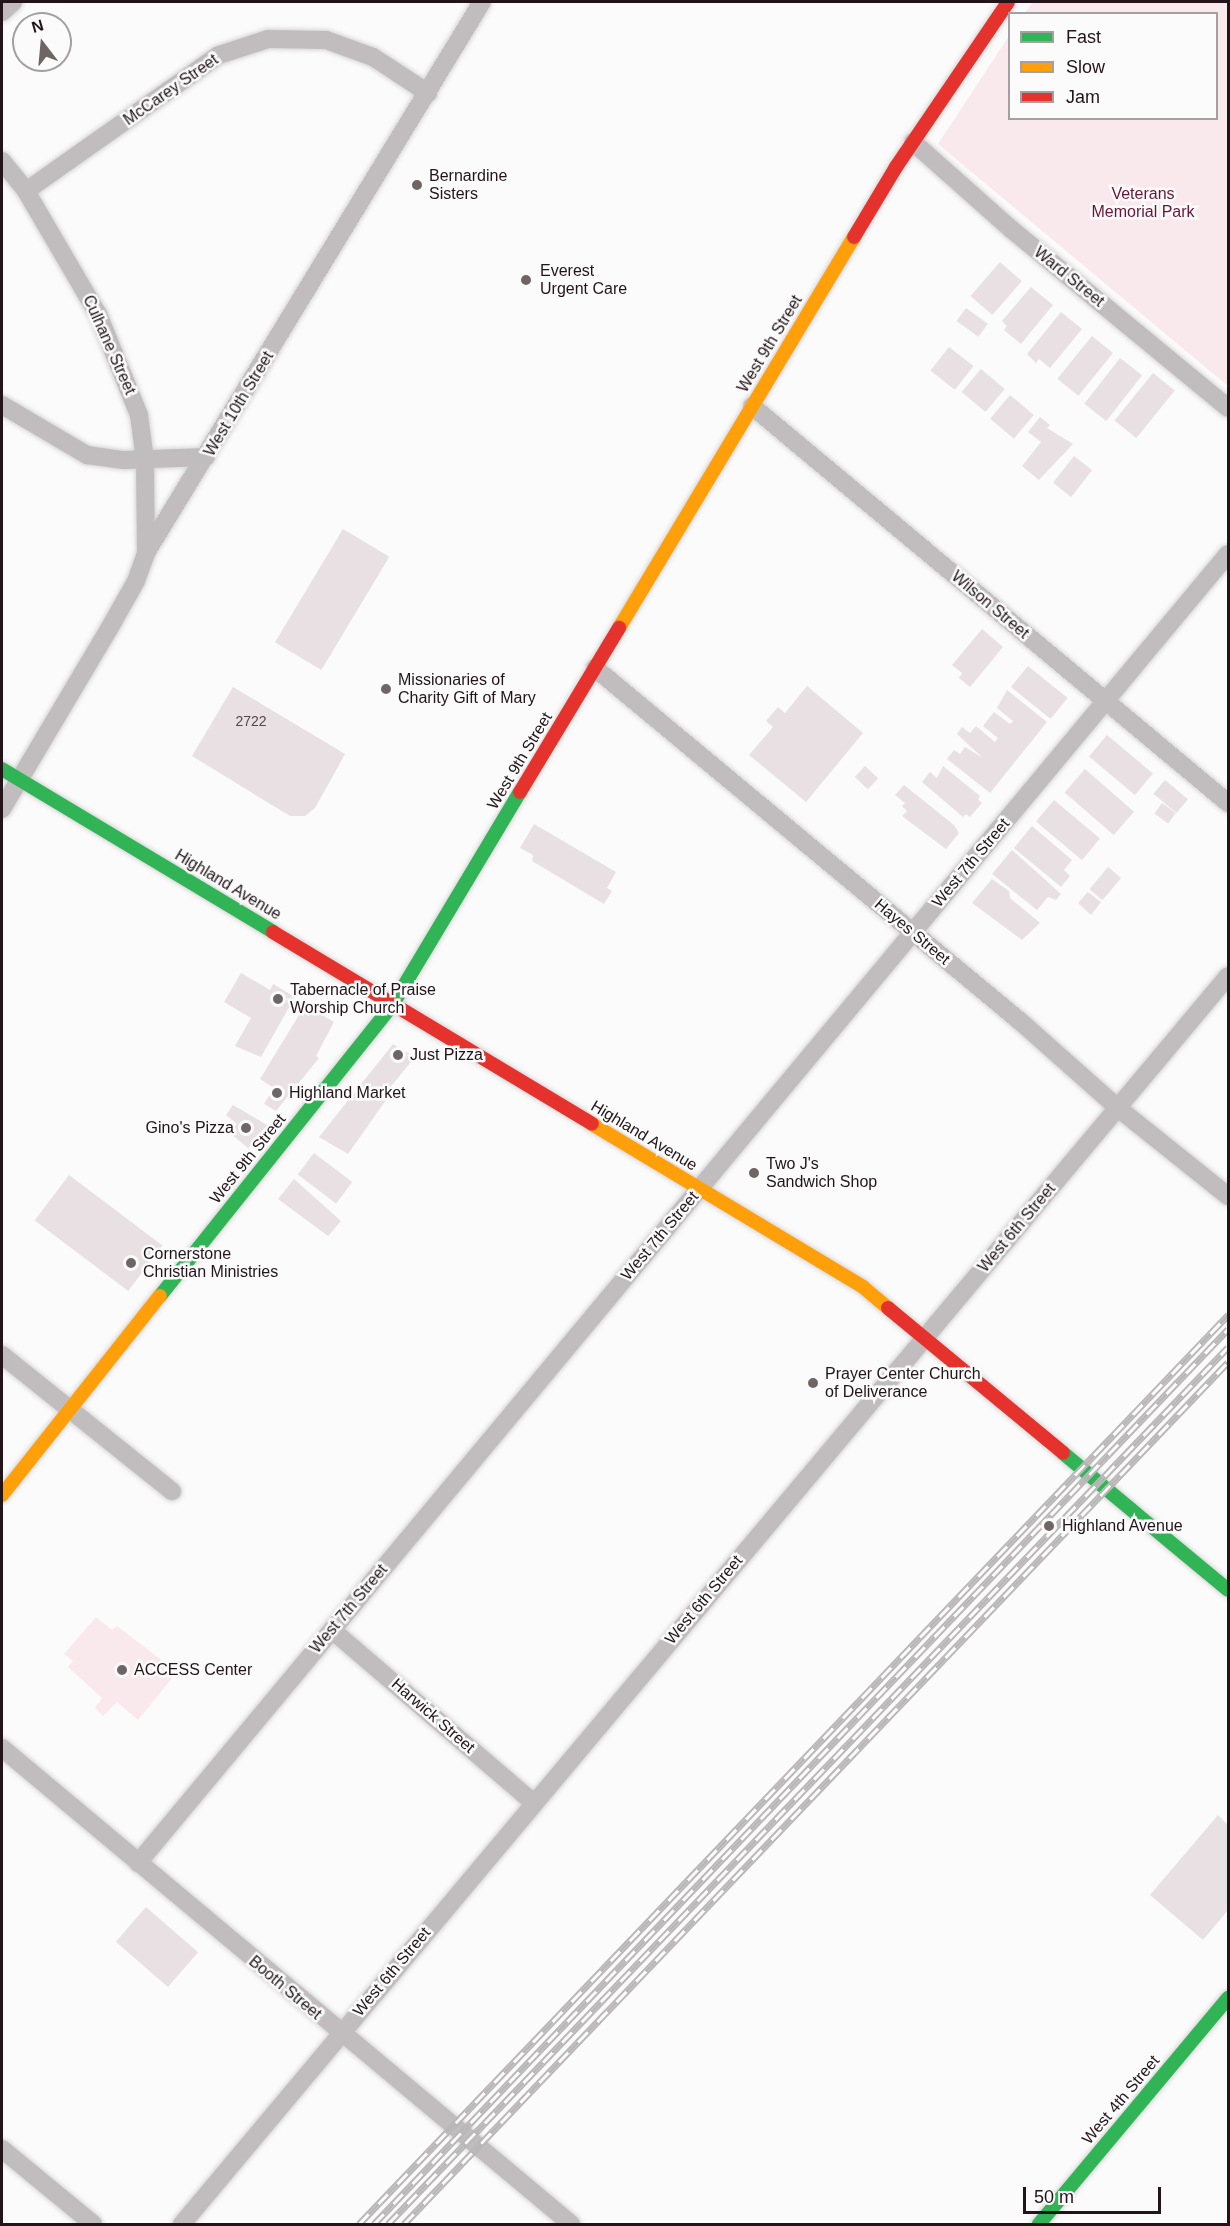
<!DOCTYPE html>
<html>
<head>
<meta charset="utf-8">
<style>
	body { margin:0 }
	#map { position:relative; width:1230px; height:2226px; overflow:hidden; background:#fbfbfb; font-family:Helvetica,sans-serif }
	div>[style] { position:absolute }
	.green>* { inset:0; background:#f9e8ec }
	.building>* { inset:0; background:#e8e0e2; transform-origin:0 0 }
	.roads { filter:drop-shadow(0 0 2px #d8d6d7) drop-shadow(0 0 2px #d8d6d7) }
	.street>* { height:18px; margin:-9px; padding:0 9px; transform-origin:9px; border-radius:9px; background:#c1bdbe }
	.fast>* { height:14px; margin:-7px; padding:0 7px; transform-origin:7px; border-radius:7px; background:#30b455 }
	.slow>* { height:14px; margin:-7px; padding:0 7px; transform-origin:7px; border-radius:7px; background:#ff9f0a }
	.jam>* { height:14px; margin:-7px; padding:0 7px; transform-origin:7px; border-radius:7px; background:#e5322d }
	.rail>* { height:7px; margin-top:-3.5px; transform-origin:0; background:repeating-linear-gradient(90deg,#fbfbfb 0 14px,#bab7b8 0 28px); box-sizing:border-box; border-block:2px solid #bab7b8 }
	.dots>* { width:16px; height:16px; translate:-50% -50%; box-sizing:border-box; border:3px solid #fbfbfb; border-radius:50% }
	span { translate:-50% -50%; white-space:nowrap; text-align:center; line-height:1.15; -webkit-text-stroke:5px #fbfbfb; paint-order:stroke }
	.number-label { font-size:14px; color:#54474a }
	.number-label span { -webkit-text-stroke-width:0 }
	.street-label { font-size:16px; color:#221418 }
	.poi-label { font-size:16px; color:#221418 }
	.left { translate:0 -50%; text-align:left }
	.right { translate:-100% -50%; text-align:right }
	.park-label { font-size:16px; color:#6a1534 }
	.frame { position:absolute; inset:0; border:3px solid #221418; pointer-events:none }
	.legend { position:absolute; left:1008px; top:12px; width:210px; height:108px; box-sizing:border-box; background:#fbfbfb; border:2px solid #a49fa0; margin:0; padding:8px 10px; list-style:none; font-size:18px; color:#221418 }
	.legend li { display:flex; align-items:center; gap:12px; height:30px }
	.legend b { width:30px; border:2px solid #a49fa0 }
	.north { position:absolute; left:12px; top:12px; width:60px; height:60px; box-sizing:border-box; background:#fbfbfb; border:2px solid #a49fa0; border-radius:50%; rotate:344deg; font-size:16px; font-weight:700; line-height:24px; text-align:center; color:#221418 }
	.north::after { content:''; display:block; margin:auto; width:21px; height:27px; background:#6e6567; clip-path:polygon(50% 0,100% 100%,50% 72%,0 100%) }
	.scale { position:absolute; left:1023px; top:2187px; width:138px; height:27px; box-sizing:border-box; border:3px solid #221418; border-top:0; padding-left:8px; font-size:18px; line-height:21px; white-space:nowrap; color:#221418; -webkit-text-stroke:4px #fbfbfb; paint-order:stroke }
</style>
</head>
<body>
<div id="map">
	<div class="green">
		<i style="clip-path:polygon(1033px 2px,1228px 2px,1228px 386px,938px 144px,1009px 36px,1010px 118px,1216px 118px,1216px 14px,1025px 13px)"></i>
		<i style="clip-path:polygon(96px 1617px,112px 1630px,117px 1626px,177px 1672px,138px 1720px,117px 1702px,103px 1716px,95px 1708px,102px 1698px,68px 1667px,73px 1661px,64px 1654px)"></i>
	</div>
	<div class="building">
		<i style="left:1000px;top:262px;width:29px;height:45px;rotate:41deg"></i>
		<i style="clip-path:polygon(1031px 287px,1053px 305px,1021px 344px,1004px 330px,1007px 326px,1002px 321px)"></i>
		<i style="left:966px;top:308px;width:27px;height:16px;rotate:36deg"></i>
		<i style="clip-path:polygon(1061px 312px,1082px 329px,1050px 368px,1039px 359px,1036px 363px,1027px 354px)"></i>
		<i style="left:1092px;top:336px;width:27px;height:55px;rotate:39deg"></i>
		<i style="left:949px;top:347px;width:31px;height:30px;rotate:38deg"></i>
		<i style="left:1120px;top:358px;width:28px;height:58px;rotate:38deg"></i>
		<i style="left:981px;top:369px;width:31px;height:30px;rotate:40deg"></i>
		<i style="left:1153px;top:373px;width:28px;height:61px;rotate:39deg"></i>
		<i style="left:1010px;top:395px;width:31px;height:31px;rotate:40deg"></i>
		<i style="clip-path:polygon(1040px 417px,1050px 425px,1047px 428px,1073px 444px,1039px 480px,1022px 466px,1041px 442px,1028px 432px)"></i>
		<i style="left:1074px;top:456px;width:23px;height:34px;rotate:38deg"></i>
		<i style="left:343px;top:529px;width:54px;height:132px;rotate:31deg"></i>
		<i style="clip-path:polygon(982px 629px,1003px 647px,970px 687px,959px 678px,962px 673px,952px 665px)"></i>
		<i style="left:1028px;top:666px;width:51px;height:27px;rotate:39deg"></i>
		<i style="clip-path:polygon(807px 686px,863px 733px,806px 802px,749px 755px,773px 727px,766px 721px,778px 707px,785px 713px)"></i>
		<i style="clip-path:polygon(233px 687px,345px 754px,315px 808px,305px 816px,290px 816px,192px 756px)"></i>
		<i style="clip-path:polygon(1007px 690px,1047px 722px,990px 793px,947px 759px,954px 750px,960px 754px,965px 747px,983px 758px,957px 734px,962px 727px,970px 733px,976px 726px,995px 742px,998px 738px,983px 726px,994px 712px,1010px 724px,1013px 721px,997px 708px)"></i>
		<i style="left:1107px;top:735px;width:60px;height:28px;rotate:40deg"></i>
		<i style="left:865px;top:766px;width:18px;height:15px;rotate:43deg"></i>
		<i style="clip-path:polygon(943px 766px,980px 796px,978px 800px,982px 803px,970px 817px,966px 814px,963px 817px,922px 782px,930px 772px,937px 778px)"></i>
		<i style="left:1085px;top:769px;width:65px;height:31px;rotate:41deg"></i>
		<i style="left:1165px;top:780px;width:30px;height:18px;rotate:40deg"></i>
		<i style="clip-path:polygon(904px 785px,954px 825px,959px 833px,946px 849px,902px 816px,907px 811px,902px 806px,905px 803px,895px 795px)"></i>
		<i style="left:1054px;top:800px;width:60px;height:28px;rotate:40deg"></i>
		<i style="left:1162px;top:803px;width:17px;height:13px;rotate:36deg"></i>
		<i style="clip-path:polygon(534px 824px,616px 872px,607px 888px,612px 891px,604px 904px,532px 861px,533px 855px,520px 848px)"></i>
		<i style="clip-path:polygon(1032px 826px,1072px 860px,1064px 870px,1070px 876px,1061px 887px,1014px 848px)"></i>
		<i style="clip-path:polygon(1012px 850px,1061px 894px,1056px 900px,1048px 897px,1037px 910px,992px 874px)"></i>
		<i style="left:1108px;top:867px;width:17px;height:29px;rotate:40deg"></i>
		<i style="clip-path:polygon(992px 879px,1009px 891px,1010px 898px,1040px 923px,1022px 940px,972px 903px)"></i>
		<i style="clip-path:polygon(1088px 892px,1101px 902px,1091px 915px,1078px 903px)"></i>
		<i style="clip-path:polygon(241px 973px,270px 990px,273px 984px,295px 997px,261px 1057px,235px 1046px,251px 1018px,224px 1002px)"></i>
		<i style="clip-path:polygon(305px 1005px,334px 1022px,316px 1056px,319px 1058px,276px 1111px,264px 1104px,274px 1088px,260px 1079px)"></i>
		<i style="clip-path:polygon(393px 1044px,415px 1057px,388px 1090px,391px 1093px,348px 1154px,319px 1137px)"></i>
		<i style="clip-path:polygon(233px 1105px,267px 1125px,248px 1148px,230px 1133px,237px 1124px,226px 1115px)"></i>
		<i style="left:314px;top:1153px;width:48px;height:27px;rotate:37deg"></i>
		<i style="left:69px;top:1175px;width:117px;height:57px;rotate:37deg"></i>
		<i style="clip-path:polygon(294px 1179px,341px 1221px,328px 1236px,278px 1199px)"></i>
		<i style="clip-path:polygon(1218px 1815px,1228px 1825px,1228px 1910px,1203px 1940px,1150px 1895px)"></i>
		<i style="left:146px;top:1907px;width:69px;height:46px;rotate:41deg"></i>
	</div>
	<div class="roads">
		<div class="street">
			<i style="left:2px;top:12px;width:15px;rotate:-42deg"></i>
			<i style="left:913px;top:142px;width:131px;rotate:41.6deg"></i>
			<i style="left:1011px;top:229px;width:281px;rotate:39.5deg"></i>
			<i style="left:2px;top:161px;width:38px;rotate:51deg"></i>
			<i style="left:26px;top:191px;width:143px;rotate:59.7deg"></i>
			<i style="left:98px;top:314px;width:109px;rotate:67.9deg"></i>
			<i style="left:139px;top:415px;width:45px;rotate:82.4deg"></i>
			<i style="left:145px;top:460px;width:93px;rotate:89.4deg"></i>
			<i style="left:26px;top:191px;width:236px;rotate:-35.2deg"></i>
			<i style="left:219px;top:55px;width:52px;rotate:-18.1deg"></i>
			<i style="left:268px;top:39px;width:58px;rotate:1deg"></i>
			<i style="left:326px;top:40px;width:50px;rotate:19.9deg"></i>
			<i style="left:373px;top:57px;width:66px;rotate:33.2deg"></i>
			<i style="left:2px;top:405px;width:99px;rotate:30.5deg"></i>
			<i style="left:87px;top:455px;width:37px;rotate:8deg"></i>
			<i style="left:124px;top:460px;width:82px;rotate:-2.1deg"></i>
			<i style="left:752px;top:406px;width:620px;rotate:39.83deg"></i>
			<i style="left:595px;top:668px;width:554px;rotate:39.73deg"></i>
			<i style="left:1021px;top:1022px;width:130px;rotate:41.6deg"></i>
			<i style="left:1118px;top:1108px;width:141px;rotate:38.7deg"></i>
			<i style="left:2px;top:809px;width:209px;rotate:-59.3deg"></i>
			<i style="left:109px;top:629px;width:55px;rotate:-60.6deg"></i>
			<i style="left:136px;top:581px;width:30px;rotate:-70deg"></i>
			<i style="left:146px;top:553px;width:645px;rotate:-58.63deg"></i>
			<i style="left:2px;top:1355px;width:218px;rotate:38.7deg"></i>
			<i style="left:332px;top:1630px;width:266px;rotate:40.6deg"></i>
			<i style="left:2px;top:1748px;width:742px;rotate:39.91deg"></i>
			<i style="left:138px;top:1863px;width:1703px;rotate:-50.22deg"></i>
			<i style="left:2px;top:2149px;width:118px;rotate:39.5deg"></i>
			<i style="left:182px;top:2224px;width:1628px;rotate:-50.03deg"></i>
		</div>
		<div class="fast">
			<i style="left:2px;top:769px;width:316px;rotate:31deg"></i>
			<i style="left:160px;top:1296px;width:374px;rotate:-51.4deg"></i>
			<i style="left:393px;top:1004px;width:247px;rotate:-59.1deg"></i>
			<i style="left:1063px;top:1453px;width:214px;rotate:39.7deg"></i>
			<i style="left:1039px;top:2224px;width:295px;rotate:-50.1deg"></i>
		</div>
		<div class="slow">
			<i style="left:619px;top:628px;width:456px;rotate:-59deg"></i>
			<i style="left:592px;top:1124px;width:316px;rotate:31deg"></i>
			<i style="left:863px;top:1287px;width:33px;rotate:40deg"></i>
			<i style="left:2px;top:1495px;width:254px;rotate:-51.6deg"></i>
		</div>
		<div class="jam">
			<i style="left:854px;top:237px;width:82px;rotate:-59deg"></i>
			<i style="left:896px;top:167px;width:199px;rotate:-55.8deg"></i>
			<i style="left:520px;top:792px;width:192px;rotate:-58.9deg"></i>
			<i style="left:273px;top:932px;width:372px;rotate:31deg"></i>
			<i style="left:888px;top:1308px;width:227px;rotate:39.6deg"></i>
		</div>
	</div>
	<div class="rail">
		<i style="left:359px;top:2224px;width:1258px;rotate:-46.29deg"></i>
		<i style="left:374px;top:2224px;width:1237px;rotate:-46.34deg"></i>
		<i style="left:388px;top:2224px;width:1214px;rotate:-46.23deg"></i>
		<i style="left:404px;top:2224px;width:1192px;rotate:-46.29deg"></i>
	</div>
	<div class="dots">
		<i style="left:417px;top:185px;background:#6e6567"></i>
		<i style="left:526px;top:280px;background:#6e6567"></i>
		<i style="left:386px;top:689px;background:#6e6567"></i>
		<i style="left:278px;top:999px;background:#6e6567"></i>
		<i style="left:398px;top:1055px;background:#6e6567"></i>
		<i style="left:277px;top:1093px;background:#6e6567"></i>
		<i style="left:246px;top:1128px;background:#6e6567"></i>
		<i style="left:754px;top:1173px;background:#6e6567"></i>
		<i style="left:131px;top:1263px;background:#6e6567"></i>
		<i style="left:813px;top:1383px;background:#6e6567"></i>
		<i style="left:1049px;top:1526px;background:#6e6567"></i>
		<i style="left:122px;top:1670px;background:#6e6567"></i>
	</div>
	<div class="number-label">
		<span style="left:251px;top:721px">2722</span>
	</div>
	<div class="street-label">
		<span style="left:171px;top:90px;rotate:-35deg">McCarey Street</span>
		<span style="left:1069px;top:277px;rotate:39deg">Ward Street</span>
		<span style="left:770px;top:344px;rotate:-59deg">West 9th Street</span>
		<span style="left:109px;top:345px;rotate:66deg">Culhane Street</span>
		<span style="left:239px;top:404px;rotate:-59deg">West 10th Street</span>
		<span style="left:990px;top:605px;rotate:40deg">Wilson Street</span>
		<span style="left:520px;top:761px;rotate:-59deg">West 9th Street</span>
		<span style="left:971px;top:863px;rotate:-50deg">West 7th Street</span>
		<span style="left:228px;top:885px;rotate:31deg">Highland Avenue</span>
		<span style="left:912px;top:932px;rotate:40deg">Hayes Street</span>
		<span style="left:644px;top:1136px;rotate:31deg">Highland Avenue</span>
		<span style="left:248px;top:1159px;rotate:-51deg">West 9th Street</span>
		<span style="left:1017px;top:1228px;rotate:-50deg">West 6th Street</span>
		<span style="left:660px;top:1236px;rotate:-50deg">West 7th Street</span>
		<span style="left:704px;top:1600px;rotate:-50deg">West 6th Street</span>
		<span style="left:349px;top:1609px;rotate:-50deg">West 7th Street</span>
		<span style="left:433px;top:1716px;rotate:41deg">Harwick Street</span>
		<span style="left:392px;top:1972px;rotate:-50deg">West 6th Street</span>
		<span style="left:285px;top:1988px;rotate:40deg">Booth Street</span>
		<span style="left:1121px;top:2100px;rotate:-50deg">West 4th Street</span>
	</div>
	<div class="poi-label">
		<span class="left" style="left:429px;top:185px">Bernardine<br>Sisters</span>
		<span class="left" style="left:540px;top:280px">Everest<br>Urgent Care</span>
		<span class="left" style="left:398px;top:689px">Missionaries of<br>Charity Gift of Mary</span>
		<span class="left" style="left:290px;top:999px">Tabernacle of Praise<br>Worship Church</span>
		<span class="left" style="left:410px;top:1055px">Just Pizza</span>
		<span class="left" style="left:289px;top:1093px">Highland Market</span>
		<span class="right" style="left:234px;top:1128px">Gino's Pizza</span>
		<span class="left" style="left:766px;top:1173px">Two J's<br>Sandwich Shop</span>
		<span class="left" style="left:143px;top:1263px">Cornerstone<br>Christian Ministries</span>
		<span class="left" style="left:825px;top:1383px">Prayer Center Church<br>of Deliverance</span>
		<span class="left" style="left:1062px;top:1526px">Highland Avenue</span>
		<span class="left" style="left:134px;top:1670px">ACCESS Center</span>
	</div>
	<div class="park-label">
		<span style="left:1143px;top:203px">Veterans<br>Memorial Park</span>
	</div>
	<div class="frame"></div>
	<ul class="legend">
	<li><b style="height:8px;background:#30b455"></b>Fast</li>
	<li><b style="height:8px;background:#ff9f0a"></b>Slow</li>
	<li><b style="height:8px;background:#e5322d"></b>Jam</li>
	</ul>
	<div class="north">N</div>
	<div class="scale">50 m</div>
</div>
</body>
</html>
